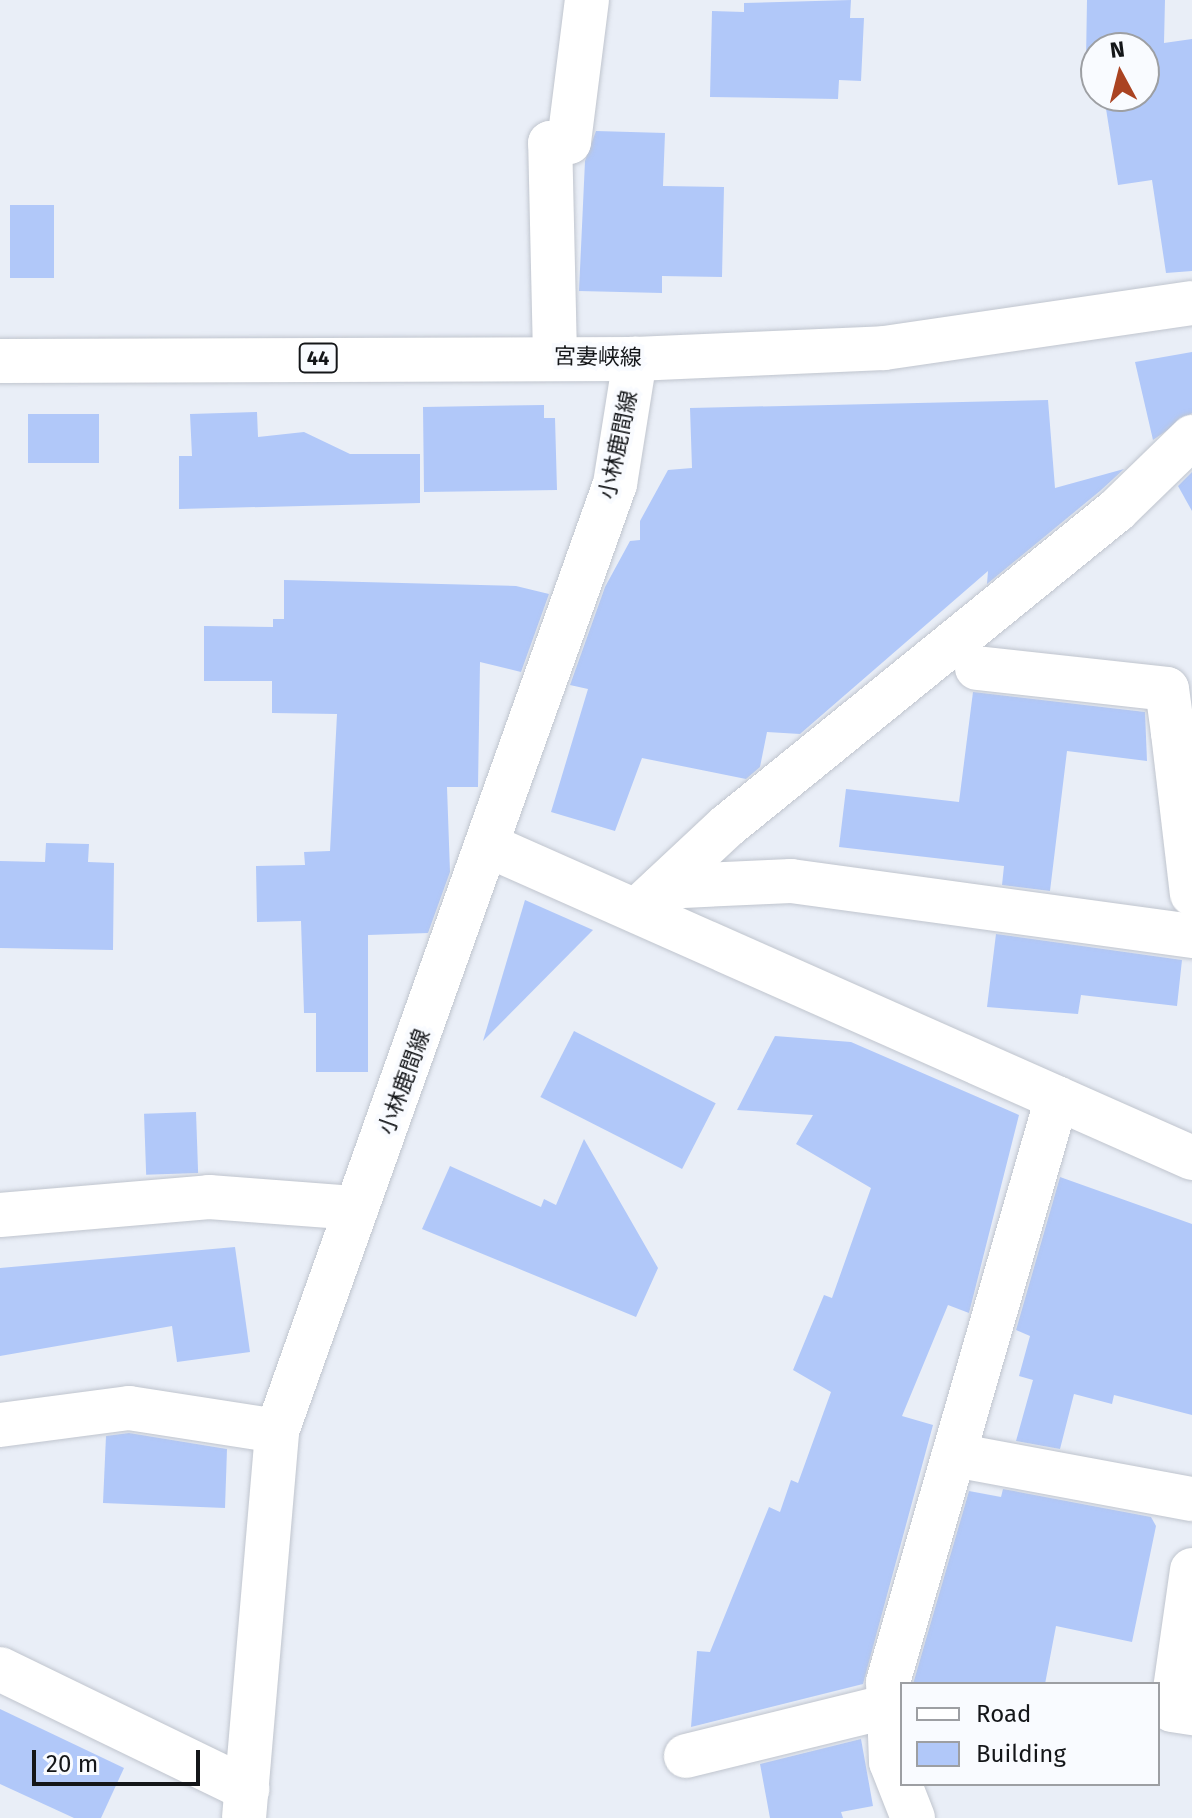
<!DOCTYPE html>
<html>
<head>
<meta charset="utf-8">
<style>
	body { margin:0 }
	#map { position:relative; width:1192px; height:1818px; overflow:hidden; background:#e9eef7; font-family:"Fira Sans","Noto Sans JP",sans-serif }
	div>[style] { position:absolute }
	.building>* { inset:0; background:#b1c8f9; transform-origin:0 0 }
	.roads { filter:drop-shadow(0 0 2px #c0c5ce) drop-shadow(0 0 2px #c0c5ce) }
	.minor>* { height:44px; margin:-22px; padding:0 22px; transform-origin:22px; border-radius:22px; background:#fff }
	.major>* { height:44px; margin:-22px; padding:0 22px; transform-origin:22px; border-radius:22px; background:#fff }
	span { translate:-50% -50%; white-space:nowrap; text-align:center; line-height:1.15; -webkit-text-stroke:8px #f9fbff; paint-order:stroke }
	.shield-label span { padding:2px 6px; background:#f9fbff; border:2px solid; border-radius:6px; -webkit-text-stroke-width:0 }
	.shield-label { font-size:20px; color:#141619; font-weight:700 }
	.street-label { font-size:22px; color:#141619 }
	.legend { position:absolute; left:900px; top:1682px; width:260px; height:104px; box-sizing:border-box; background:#f9fbff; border:2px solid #9d9fa3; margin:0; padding:10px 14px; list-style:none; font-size:24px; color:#141619 }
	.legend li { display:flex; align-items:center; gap:16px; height:40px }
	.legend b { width:40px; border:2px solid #9d9fa3 }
	.north { position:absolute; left:1080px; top:32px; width:80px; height:80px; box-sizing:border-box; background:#f9fbff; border:2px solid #9d9fa3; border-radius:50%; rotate:353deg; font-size:22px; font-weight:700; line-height:32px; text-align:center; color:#141619 }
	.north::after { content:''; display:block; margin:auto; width:28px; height:36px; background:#aa4322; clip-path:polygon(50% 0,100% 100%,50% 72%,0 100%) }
	.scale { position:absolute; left:32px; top:1750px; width:168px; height:36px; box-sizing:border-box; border:4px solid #141619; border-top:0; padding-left:10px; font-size:24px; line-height:28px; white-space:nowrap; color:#141619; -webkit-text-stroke:6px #f9fbff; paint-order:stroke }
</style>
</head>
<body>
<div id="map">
	<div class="building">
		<i style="clip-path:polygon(851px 0,850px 18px,864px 18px,861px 81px,839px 80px,838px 99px,710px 97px,712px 11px,744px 12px,744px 3px)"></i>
		<i style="clip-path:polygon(1087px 0,1165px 0,1164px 43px,1192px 39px,1192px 271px,1166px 273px,1152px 180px,1118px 185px,1104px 96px,1144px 96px,1144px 48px,1096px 48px,1094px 67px,1086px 60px)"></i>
		<i style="clip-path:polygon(596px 131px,665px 133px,663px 186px,724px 187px,722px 277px,662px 276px,662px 293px,579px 291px,585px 161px)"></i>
		<i style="left:10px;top:205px;width:44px;height:73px"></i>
		<i style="clip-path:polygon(1192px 352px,1192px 413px,1153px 440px,1135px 362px)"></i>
		<i style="clip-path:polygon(1048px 400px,1055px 488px,1124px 469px,1100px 491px,987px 584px,988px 571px,800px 734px,767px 732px,760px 767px,746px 779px,642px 758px,615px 831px,551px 812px,588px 689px,570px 685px,605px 587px,630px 541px,640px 540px,640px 521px,668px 470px,692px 468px,690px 408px)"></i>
		<i style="clip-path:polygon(544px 405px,544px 418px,555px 418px,557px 490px,424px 492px,423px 407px)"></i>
		<i style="clip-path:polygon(257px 412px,258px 437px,304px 432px,350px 454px,420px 454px,420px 503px,179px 509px,179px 456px,192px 456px,190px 414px)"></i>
		<i style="left:28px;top:414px;width:71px;height:49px"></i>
		<i style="clip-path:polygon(1192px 472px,1192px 511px,1178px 486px)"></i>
		<i style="clip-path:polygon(284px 580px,516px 586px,549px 594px,521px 672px,480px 662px,478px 787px,447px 787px,450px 872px,428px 933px,368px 935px,368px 1072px,316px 1072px,316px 1013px,304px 1013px,301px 921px,257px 922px,256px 866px,305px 865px,304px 852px,330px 851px,337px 714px,272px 713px,272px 681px,204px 681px,204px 626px,273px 627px,273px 619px,284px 619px)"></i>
		<i style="clip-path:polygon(973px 692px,1145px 712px,1147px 761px,1067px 751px,1050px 891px,1002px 885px,1004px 866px,839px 847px,846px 789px,959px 802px)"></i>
		<i style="clip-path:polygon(46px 843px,89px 844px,88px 862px,114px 863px,113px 950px,0 948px,0 861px,45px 862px)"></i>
		<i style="clip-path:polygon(525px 900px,593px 930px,483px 1041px)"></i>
		<i style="clip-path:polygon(996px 934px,1182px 960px,1177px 1006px,1081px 995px,1078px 1014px,987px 1007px)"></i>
		<i style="left:574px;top:1031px;width:159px;height:74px;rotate:27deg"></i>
		<i style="clip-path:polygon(775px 1036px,851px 1042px,1019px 1115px,969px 1313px,948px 1305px,902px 1416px,933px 1425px,863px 1684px,691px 1727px,697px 1651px,710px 1652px,769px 1507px,780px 1512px,791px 1480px,798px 1483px,831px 1392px,793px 1370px,824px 1295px,832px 1298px,871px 1188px,796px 1144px,813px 1115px,737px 1110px)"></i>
		<i style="left:196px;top:1112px;width:61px;height:52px;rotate:88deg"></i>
		<i style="clip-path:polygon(584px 1139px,658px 1268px,636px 1317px,422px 1229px,450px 1166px,541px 1207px,544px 1199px,556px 1205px)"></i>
		<i style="clip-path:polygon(1060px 1177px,1192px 1224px,1192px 1415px,1114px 1395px,1112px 1404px,1074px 1394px,1060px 1449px,1016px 1441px,1033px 1380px,1019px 1376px,1030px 1336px,1016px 1330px)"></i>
		<i style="clip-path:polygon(235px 1247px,250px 1352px,177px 1362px,172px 1326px,0 1356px,0 1268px)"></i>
		<i style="clip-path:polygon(129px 1433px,227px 1449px,225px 1508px,103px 1503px,106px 1436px)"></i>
		<i style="clip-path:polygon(1003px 1489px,1151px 1517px,1156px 1526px,1132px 1642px,1056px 1626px,1045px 1684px,913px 1684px,969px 1491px,1001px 1497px)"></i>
		<i style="clip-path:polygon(0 1709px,124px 1768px,101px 1818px,74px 1818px,0 1784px)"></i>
		<i style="clip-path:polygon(861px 1739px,873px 1806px,841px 1812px,843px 1818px,770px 1818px,760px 1764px)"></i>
	</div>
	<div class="roads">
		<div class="minor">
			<i style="left:555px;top:356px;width:213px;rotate:-91.3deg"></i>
			<i style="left:550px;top:143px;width:19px;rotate:-3deg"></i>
			<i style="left:569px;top:142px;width:143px;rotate:-82.8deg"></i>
			<i style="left:977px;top:668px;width:191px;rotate:6.3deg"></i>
			<i style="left:1167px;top:689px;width:44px;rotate:82.2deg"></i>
			<i style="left:1192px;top:731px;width:19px;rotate:174deg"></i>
			<i style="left:1173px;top:733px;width:162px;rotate:83.3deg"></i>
			<i style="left:489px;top:846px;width:769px;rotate:23.93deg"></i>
			<i style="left:662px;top:887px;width:129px;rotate:-2.7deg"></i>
			<i style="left:791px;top:881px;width:405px;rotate:7.8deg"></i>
			<i style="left:639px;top:908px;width:120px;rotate:-43deg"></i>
			<i style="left:727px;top:826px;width:502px;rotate:-39.02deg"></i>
			<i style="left:1117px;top:510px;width:105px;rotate:-44.2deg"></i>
			<i style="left:0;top:1215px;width:210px;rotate:-4.9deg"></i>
			<i style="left:209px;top:1197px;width:148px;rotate:4.3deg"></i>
			<i style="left:0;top:1425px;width:130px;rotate:-7.5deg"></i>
			<i style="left:129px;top:1408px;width:150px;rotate:8.8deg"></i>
			<i style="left:954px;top:1455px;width:242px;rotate:10.5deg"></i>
			<i style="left:1192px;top:1570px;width:141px;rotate:98.1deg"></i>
			<i style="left:1172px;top:1710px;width:20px;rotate:9deg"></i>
			<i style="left:0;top:1669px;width:275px;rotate:25.9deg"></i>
			<i style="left:686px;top:1756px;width:206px;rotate:-13.8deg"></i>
			<i style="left:913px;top:1818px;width:60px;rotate:-111.4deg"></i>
			<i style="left:891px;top:1762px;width:80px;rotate:-92.1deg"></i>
			<i style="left:888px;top:1682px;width:608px;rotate:-73.86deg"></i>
		</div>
		<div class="major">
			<i style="left:0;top:361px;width:635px;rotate:-0.18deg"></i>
			<i style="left:635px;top:359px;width:249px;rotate:-2.5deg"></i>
			<i style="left:884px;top:348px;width:311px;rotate:-8.3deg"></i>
			<i style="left:244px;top:1818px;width:388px;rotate:-85.1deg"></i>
			<i style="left:277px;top:1431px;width:1006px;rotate:-70.36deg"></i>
			<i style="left:615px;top:484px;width:127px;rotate:-80.9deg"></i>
		</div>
	</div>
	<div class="shield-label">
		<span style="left:318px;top:358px">44</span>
	</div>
	<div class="street-label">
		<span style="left:598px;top:357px;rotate:1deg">宮妻峡線</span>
		<span style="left:618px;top:445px;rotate:-78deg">小林鹿間線</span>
		<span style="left:404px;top:1082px;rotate:-70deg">小林鹿間線</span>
	</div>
	<ul class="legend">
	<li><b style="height:10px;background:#fff"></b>Road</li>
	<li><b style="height:22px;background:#b1c8f9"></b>Building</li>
	</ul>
	<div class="north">N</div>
	<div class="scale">20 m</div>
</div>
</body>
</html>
